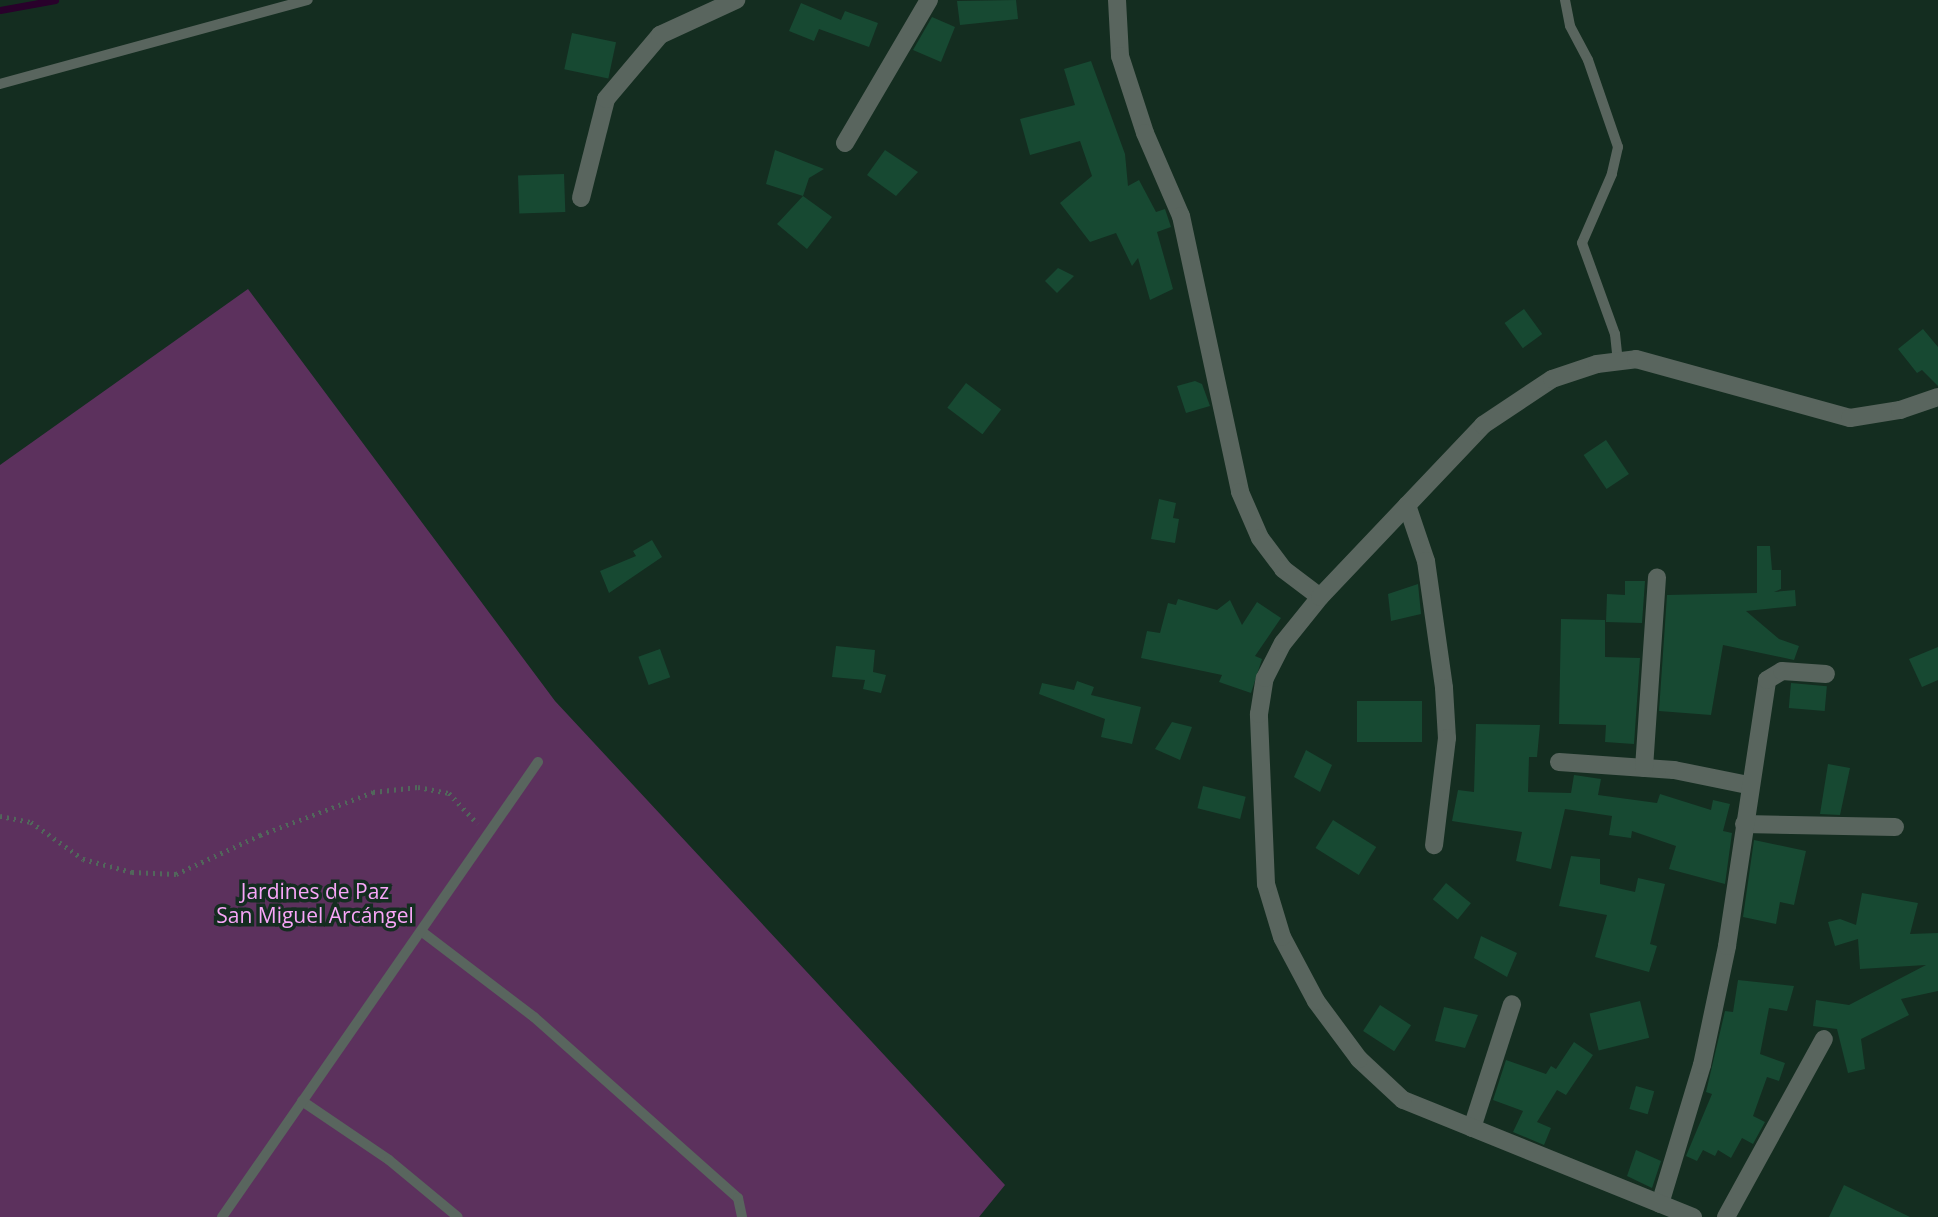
<!DOCTYPE html>
<html>
<head>
<meta charset="utf-8">
<style>
	body { margin:0 }
	#map { position:relative; width:1938px; height:1217px; overflow:hidden; background:#142d20; font-family:"Open Sans",sans-serif }
	div>[style] { position:absolute }
	.green>* { inset:0; background:#5c315d }
	.stream>* { height:7px; margin:-3.5px; padding:0 3.5px; transform-origin:3.5px; border-radius:3.5px; background:#29012b }
	.building>* { inset:0; background:#174932; transform-origin:0 0 }
	.path>* { height:4.5px; margin-top:-2.25px; transform-origin:0; background:repeating-linear-gradient(90deg,#51675b 0 2px,transparent 0 7px) }
	.lane>* { height:10px; margin:-5px; padding:0 5px; transform-origin:5px; border-radius:5px; background:#59655e }
	.street>* { height:18px; margin:-9px; padding:0 9px; transform-origin:9px; border-radius:9px; background:#59655e }
	span { translate:-50% -50%; white-space:nowrap; text-align:center; line-height:1.15; -webkit-text-stroke:7px #142d20; paint-order:stroke }
	.park-label { font-size:21px; color:#f8a6f8 }
</style>
</head>
<body>
<div id="map">
	<div class="green">
		<i style="clip-path:polygon(248px 289px,555px 701px,1005px 1185px,979px 1217px,0 1217px,0 465px)"></i>
	</div>
	<div class="stream">
		<i style="left:0;top:10px;width:56px;rotate:-10.3deg"></i>
	</div>
	<div class="building">
		<i style="clip-path:polygon(1016px 0,1018px 19px,960px 25px,957px 1px)"></i>
		<i style="clip-path:polygon(801px 3px,841px 20px,845px 11px,878px 23px,869px 47px,819px 29px,814px 41px,789px 31px)"></i>
		<i style="clip-path:polygon(932px 17px,955px 27px,941px 62px,913px 50px)"></i>
		<i style="left:572px;top:33px;width:45px;height:37px;rotate:12deg"></i>
		<i style="clip-path:polygon(1091px 61px,1125px 154px,1128px 186px,1139px 180px,1156px 212px,1165px 209px,1171px 227px,1157px 232px,1173px 289px,1150px 300px,1138px 258px,1132px 266px,1116px 233px,1090px 242px,1060px 203px,1092px 176px,1080px 141px,1030px 155px,1020px 119px,1075px 105px,1064px 69px)"></i>
		<i style="clip-path:polygon(775px 150px,824px 169px,809px 178px,803px 196px,832px 217px,807px 249px,777px 224px,803px 196px,766px 184px)"></i>
		<i style="clip-path:polygon(885px 150px,918px 172px,896px 196px,867px 175px)"></i>
		<i style="left:564px;top:174px;width:38px;height:46px;rotate:88deg"></i>
		<i style="clip-path:polygon(1058px 268px,1074px 276px,1057px 293px,1045px 281px)"></i>
		<i style="left:1524px;top:309px;width:31px;height:24px;rotate:54deg"></i>
		<i style="clip-path:polygon(1923px 329px,1938px 347px,1938px 386px,1922px 370px,1917px 373px,1898px 349px)"></i>
		<i style="clip-path:polygon(1195px 381px,1202px 384px,1210px 406px,1186px 413px,1177px 386px)"></i>
		<i style="left:966px;top:383px;width:44px;height:31px;rotate:37deg"></i>
		<i style="left:1606px;top:440px;width:41px;height:27px;rotate:56deg"></i>
		<i style="clip-path:polygon(1159px 499px,1176px 503px,1173px 518px,1179px 519px,1175px 543px,1151px 539px)"></i>
		<i style="clip-path:polygon(652px 540px,662px 557px,609px 593px,600px 571px,636px 556px,633px 551px)"></i>
		<i style="clip-path:polygon(1757px 546px,1770px 546px,1772px 570px,1781px 570px,1781px 589px,1774px 592px,1795px 590px,1796px 606px,1746px 611px,1779px 639px,1799px 646px,1794px 660px,1723px 645px,1711px 715px,1659px 711px,1667px 595px,1757px 593px)"></i>
		<i style="clip-path:polygon(1625px 581px,1645px 581px,1642px 623px,1606px 622px,1607px 594px,1625px 595px)"></i>
		<i style="clip-path:polygon(1418px 584px,1421px 614px,1391px 621px,1388px 594px)"></i>
		<i style="clip-path:polygon(1178px 599px,1217px 610px,1230px 600px,1242px 625px,1257px 602px,1281px 618px,1255px 656px,1262px 659px,1251px 693px,1219px 682px,1222px 675px,1141px 658px,1147px 631px,1160px 633px,1168px 603px,1176px 605px)"></i>
		<i style="clip-path:polygon(1561px 619px,1605px 620px,1605px 657px,1640px 658px,1634px 744px,1605px 742px,1606px 725px,1559px 724px)"></i>
		<i style="clip-path:polygon(836px 646px,875px 650px,873px 672px,886px 675px,881px 693px,863px 689px,865px 680px,832px 677px)"></i>
		<i style="clip-path:polygon(1938px 647px,1938px 680px,1922px 687px,1909px 659px)"></i>
		<i style="left:660px;top:649px;width:30px;height:23px;rotate:70deg"></i>
		<i style="clip-path:polygon(1077px 681px,1094px 687px,1091px 695px,1141px 707px,1132px 744px,1101px 737px,1105px 719px,1039px 694px,1042px 683px,1074px 690px)"></i>
		<i style="left:1791px;top:683px;width:36px;height:25px;rotate:5deg"></i>
		<i style="left:1357px;top:701px;width:65px;height:41px"></i>
		<i style="clip-path:polygon(1172px 722px,1192px 727px,1180px 760px,1155px 749px)"></i>
		<i style="clip-path:polygon(1476px 724px,1540px 725px,1537px 757px,1529px 757px,1528px 792px,1571px 793px,1574px 775px,1601px 779px,1598px 795px,1657px 803px,1660px 794px,1711px 810px,1713px 800px,1730px 804px,1723px 831px,1732px 833px,1725px 884px,1669px 869px,1676px 846px,1632px 831px,1631px 838px,1609px 835px,1612px 816px,1565px 809px,1551px 869px,1516px 861px,1522px 832px,1452px 821px,1458px 790px,1474px 792px)"></i>
		<i style="clip-path:polygon(1306px 750px,1332px 765px,1320px 792px,1294px 777px)"></i>
		<i style="clip-path:polygon(1828px 764px,1850px 768px,1840px 815px,1820px 814px)"></i>
		<i style="left:1203px;top:786px;width:44px;height:23px;rotate:14deg"></i>
		<i style="left:1333px;top:820px;width:51px;height:33px;rotate:32deg"></i>
		<i style="clip-path:polygon(1754px 840px,1806px 851px,1794px 905px,1780px 902px,1776px 924px,1743px 917px)"></i>
		<i style="clip-path:polygon(1571px 856px,1600px 859px,1600px 884px,1635px 892px,1638px 878px,1665px 884px,1650px 944px,1657px 946px,1649px 972px,1595px 957px,1607px 915px,1559px 906px)"></i>
		<i style="left:1446px;top:883px;width:32px;height:21px;rotate:39deg"></i>
		<i style="clip-path:polygon(1862px 893px,1918px 903px,1910px 934px,1938px 933px,1938px 991px,1901px 999px,1909px 1015px,1861px 1039px,1865px 1069px,1848px 1073px,1837px 1029px,1813px 1026px,1816px 1000px,1849px 1005px,1926px 965px,1860px 969px,1858px 939px,1835px 946px,1828px 922px,1840px 919px,1856px 925px)"></i>
		<i style="clip-path:polygon(1481px 936px,1517px 953px,1507px 977px,1474px 958px)"></i>
		<i style="clip-path:polygon(1738px 980px,1794px 986px,1787px 1011px,1769px 1008px,1760px 1054px,1785px 1063px,1779px 1081px,1767px 1077px,1753px 1116px,1765px 1122px,1753px 1144px,1742px 1138px,1731px 1158px,1718px 1150px,1715px 1156px,1703px 1150px,1697px 1161px,1686px 1156px,1712px 1094px,1706px 1092px,1725px 1011px,1733px 1012px)"></i>
		<i style="left:1640px;top:1001px;width:38px;height:52px;rotate:76deg"></i>
		<i style="left:1380px;top:1005px;width:37px;height:31px;rotate:33deg"></i>
		<i style="clip-path:polygon(1444px 1007px,1478px 1015px,1465px 1048px,1435px 1041px)"></i>
		<i style="clip-path:polygon(1574px 1042px,1593px 1055px,1566px 1095px,1557px 1090px,1537px 1122px,1551px 1128px,1544px 1145px,1513px 1132px,1523px 1111px,1493px 1100px,1506px 1060px,1546px 1074px,1551px 1066px,1556px 1069px)"></i>
		<i style="left:1636px;top:1086px;width:19px;height:24px;rotate:16deg"></i>
		<i style="clip-path:polygon(1636px 1150px,1661px 1161px,1652px 1188px,1627px 1176px)"></i>
		<i style="clip-path:polygon(1844px 1185px,1910px 1217px,1829px 1217px)"></i>
	</div>
	<div class="path">
		<i style="left:0;top:816px;width:32px;rotate:11deg"></i>
		<i style="left:31px;top:822px;width:64px;rotate:35.4deg"></i>
		<i style="left:83px;top:859px;width:51px;rotate:14.9deg"></i>
		<i style="left:132px;top:872px;width:44px;rotate:2.6deg"></i>
		<i style="left:176px;top:874px;width:93px;rotate:-24.9deg"></i>
		<i style="left:260px;top:835px;width:121px;rotate:-20.8deg"></i>
		<i style="left:373px;top:792px;width:45px;rotate:-6.3deg"></i>
		<i style="left:418px;top:787px;width:32px;rotate:11deg"></i>
		<i style="left:449px;top:793px;width:42px;rotate:46.9deg"></i>
	</div>
	<div class="lane">
		<i style="left:1565px;top:0;width:26px;rotate:79deg"></i>
		<i style="left:1570px;top:26px;width:38px;rotate:62deg"></i>
		<i style="left:1588px;top:60px;width:92px;rotate:71deg"></i>
		<i style="left:1618px;top:147px;width:28px;rotate:103deg"></i>
		<i style="left:1612px;top:174px;width:75px;rotate:113.5deg"></i>
		<i style="left:1582px;top:243px;width:97px;rotate:70.1deg"></i>
		<i style="left:1615px;top:334px;width:27px;rotate:84deg"></i>
		<i style="left:0;top:84px;width:319px;rotate:-15.3deg"></i>
		<i style="left:421px;top:931px;width:142px;rotate:37.3deg"></i>
		<i style="left:534px;top:1017px;width:273px;rotate:41.6deg"></i>
		<i style="left:738px;top:1198px;width:19px;rotate:78deg"></i>
		<i style="left:302px;top:1101px;width:105px;rotate:34.1deg"></i>
		<i style="left:389px;top:1160px;width:89px;rotate:39.6deg"></i>
		<i style="left:222px;top:1217px;width:554px;rotate:-55.22deg"></i>
	</div>
	<div class="street">
		<i style="left:1117px;top:0;width:56px;rotate:86.9deg"></i>
		<i style="left:1120px;top:56px;width:81px;rotate:72deg"></i>
		<i style="left:1145px;top:133px;width:90px;rotate:66.6deg"></i>
		<i style="left:1181px;top:216px;width:282px;rotate:77.9deg"></i>
		<i style="left:1240px;top:492px;width:50px;rotate:66.5deg"></i>
		<i style="left:1260px;top:538px;width:39px;rotate:53deg"></i>
		<i style="left:1283px;top:569px;width:46px;rotate:37.1deg"></i>
		<i style="left:845px;top:143px;width:166px;rotate:-59.6deg"></i>
		<i style="left:581px;top:198px;width:102px;rotate:-75.8deg"></i>
		<i style="left:606px;top:99px;width:84px;rotate:-49.8deg"></i>
		<i style="left:660px;top:35px;width:84px;rotate:-24.7deg"></i>
		<i style="left:1407px;top:505px;width:59px;rotate:71.3deg"></i>
		<i style="left:1426px;top:561px;width:128px;rotate:81.9deg"></i>
		<i style="left:1444px;top:688px;width:50px;rotate:86.6deg"></i>
		<i style="left:1447px;top:738px;width:108px;rotate:96.9deg"></i>
		<i style="left:1559px;top:762px;width:115px;rotate:4deg"></i>
		<i style="left:1674px;top:770px;width:76px;rotate:11.5deg"></i>
		<i style="left:1644px;top:768px;width:191px;rotate:-86.1deg"></i>
		<i style="left:1744px;top:824px;width:151px;rotate:1.1deg"></i>
		<i style="left:1472px;top:1128px;width:130px;rotate:-72.1deg"></i>
		<i style="left:1660px;top:1204px;width:145px;rotate:-73.2deg"></i>
		<i style="left:1702px;top:1065px;width:122px;rotate:-78.1deg"></i>
		<i style="left:1727px;top:946px;width:269px;rotate:-81.4deg"></i>
		<i style="left:1767px;top:680px;width:17px;rotate:-31deg"></i>
		<i style="left:1782px;top:671px;width:44px;rotate:3.9deg"></i>
		<i style="left:1693px;top:1217px;width:313px;rotate:-158deg"></i>
		<i style="left:1403px;top:1100px;width:60px;rotate:-137deg"></i>
		<i style="left:1359px;top:1059px;width:72px;rotate:-126.6deg"></i>
		<i style="left:1316px;top:1001px;width:72px;rotate:-118deg"></i>
		<i style="left:1282px;top:937px;width:55px;rotate:-106.8deg"></i>
		<i style="left:1266px;top:884px;width:170px;rotate:-92.4deg"></i>
		<i style="left:1259px;top:714px;width:36px;rotate:-81deg"></i>
		<i style="left:1265px;top:678px;width:39px;rotate:-63deg"></i>
		<i style="left:1283px;top:643px;width:59px;rotate:-51.2deg"></i>
		<i style="left:1320px;top:597px;width:237px;rotate:-46.5deg"></i>
		<i style="left:1483px;top:425px;width:83px;rotate:-33.7deg"></i>
		<i style="left:1552px;top:379px;width:47px;rotate:-18.4deg"></i>
		<i style="left:1597px;top:364px;width:39px;rotate:-7deg"></i>
		<i style="left:1636px;top:359px;width:222px;rotate:15.4deg"></i>
		<i style="left:1850px;top:418px;width:51px;rotate:-9.1deg"></i>
		<i style="left:1900px;top:410px;width:40px;rotate:-18.9deg"></i>
		<i style="left:1726px;top:1217px;width:203px;rotate:-61.2deg"></i>
	</div>
	<div class="park-label">
		<span style="left:315px;top:903px">Jardines de Paz<br>San Miguel Arcángel</span>
	</div>
</div>
</body>
</html>
